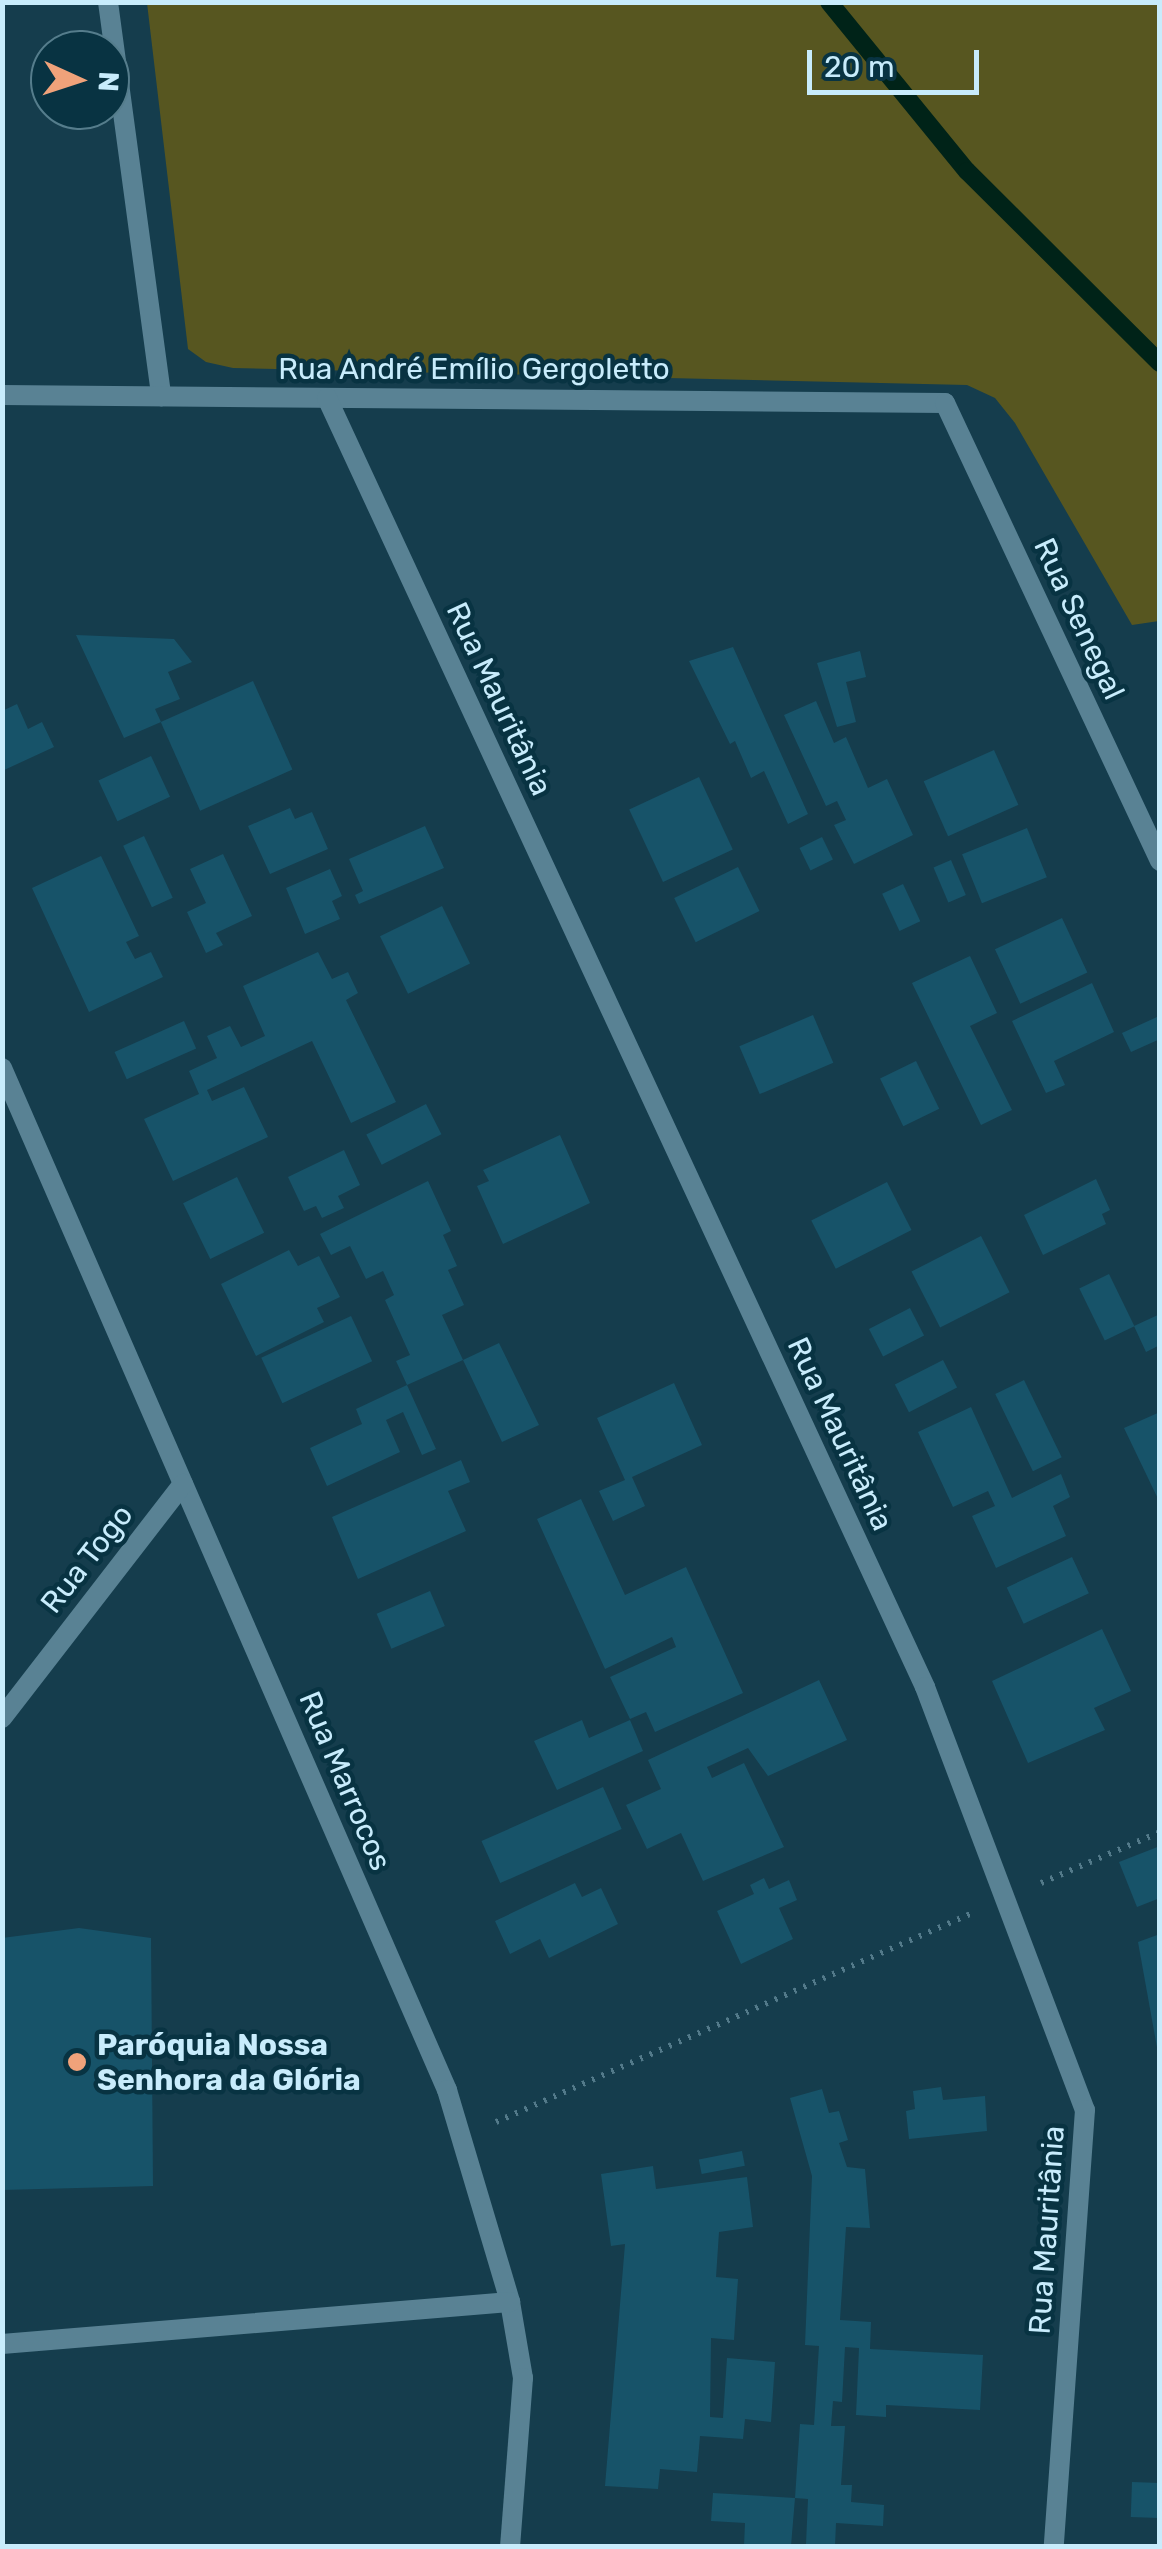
<!DOCTYPE html>
<html>
<head>
<meta charset="utf-8">
<style>
	body { margin:0 }
	#map { position:relative; width:1162px; height:2549px; overflow:hidden; background:#153d4d; font-family:Rubik,sans-serif }
	div>[style] { position:absolute }
	.green>* { inset:0; background:#575620 }
	.stream>* { height:18px; margin:-9px; padding:0 9px; transform-origin:9px; border-radius:9px; background:#002318 }
	.building>* { inset:0; background:#175369; transform-origin:0 0 }
	.path>* { height:6px; margin-top:-3px; transform-origin:0; background:repeating-linear-gradient(90deg,#537a8a 0 2.5px,transparent 0 10.5px) }
	.street>* { height:20px; margin:-10px; padding:0 10px; transform-origin:10px; border-radius:10px; background:#598294 }
	.dots>* { width:28px; height:28px; translate:-50% -50%; box-sizing:border-box; border:5px solid #083342; border-radius:50% }
	span { translate:-50% -50%; white-space:nowrap; text-align:center; line-height:1.15; -webkit-text-stroke:9px #083342; paint-order:stroke }
	.street-label { font-size:30px; color:#c8ecfc }
	.poi-label { font-size:30px; color:#c8ecfc; font-weight:700 }
	.left { translate:0 -50%; text-align:left }
	.frame { position:absolute; inset:0; border:5px solid #c8ecfc; pointer-events:none }
	.north { position:absolute; left:30px; top:30px; width:100px; height:100px; box-sizing:border-box; background:#083342; border:2px solid #557d8c; border-radius:50%; rotate:93deg; font-size:28px; font-weight:700; line-height:40px; text-align:center; color:#c8ecfc }
	.north::after { content:''; display:block; margin:auto; width:35px; height:45px; background:#f0a27a; clip-path:polygon(50% 0,100% 100%,50% 72%,0 100%) }
	.scale { position:absolute; left:807px; top:50px; width:172px; height:45px; box-sizing:border-box; border:5px solid #c8ecfc; border-top:0; padding-left:12px; font-size:30px; line-height:35px; white-space:nowrap; color:#c8ecfc; -webkit-text-stroke:8px #083342; paint-order:stroke }
</style>
</head>
<body>
<div id="map">
	<div class="green">
		<i style="clip-path:polygon(147px 3px,1159px 3px,1159px 621px,1132px 625px,1015px 423px,995px 398px,967px 385px,233px 368px,206px 362px,188px 349px)"></i>
	</div>
	<div class="stream">
		<i style="left:829px;top:2px;width:218px;rotate:50.8deg"></i>
		<i style="left:967px;top:171px;width:272px;rotate:44.9deg"></i>
	</div>
	<div class="building">
		<i style="clip-path:polygon(76px 635px,174px 639px,192px 662px,168px 672px,180px 699px,155px 709px,161px 722px,124px 738px)"></i>
		<i style="clip-path:polygon(733px 647px,808px 814px,788px 824px,764px 771px,751px 778px,735px 741px,730px 744px,689px 661px)"></i>
		<i style="clip-path:polygon(860px 651px,866px 677px,846px 682px,856px 722px,837px 727px,817px 663px)"></i>
		<i style="left:253px;top:681px;width:97px;height:101px;rotate:66deg"></i>
		<i style="clip-path:polygon(816px 701px,834px 743px,846px 737px,868px 788px,887px 779px,913px 835px,854px 864px,834px 825px,846px 820px,837px 801px,826px 806px,784px 715px)"></i>
		<i style="clip-path:polygon(17px 704px,28px 729px,42px 722px,54px 747px,2px 771px,2px 711px)"></i>
		<i style="left:994px;top:750px;width:60px;height:77px;rotate:66deg"></i>
		<i style="left:151px;top:756px;width:45px;height:58px;rotate:65deg"></i>
		<i style="left:699px;top:777px;width:80px;height:77px;rotate:65deg"></i>
		<i style="clip-path:polygon(290px 808px,295px 819px,312px 812px,328px 849px,270px 874px,248px 826px)"></i>
		<i style="clip-path:polygon(425px 826px,444px 868px,359px 904px,355px 895px,363px 891px,349px 859px)"></i>
		<i style="left:1027px;top:828px;width:53px;height:70px;rotate:68deg"></i>
		<i style="left:144px;top:836px;width:68px;height:23px;rotate:65deg"></i>
		<i style="left:822px;top:837px;width:25px;height:25px;rotate:64deg"></i>
		<i style="clip-path:polygon(223px 854px,252px 916px,216px 933px,223px 945px,206px 953px,187px 912px,206px 903px,190px 869px)"></i>
		<i style="clip-path:polygon(101px 856px,139px 936px,126px 942px,135px 959px,151px 952px,163px 977px,89px 1012px,32px 888px)"></i>
		<i style="left:951px;top:860px;width:38px;height:19px;rotate:67deg"></i>
		<i style="left:738px;top:867px;width:49px;height:71px;rotate:64deg"></i>
		<i style="clip-path:polygon(330px 869px,342px 896px,332px 901px,340px 919px,305px 934px,286px 888px)"></i>
		<i style="left:903px;top:884px;width:41px;height:23px;rotate:65deg"></i>
		<i style="left:442px;top:906px;width:64px;height:69px;rotate:64deg"></i>
		<i style="left:1062px;top:918px;width:60px;height:74px;rotate:65deg"></i>
		<i style="clip-path:polygon(318px 952px,332px 979px,348px 972px,358px 993px,346px 1000px,396px 1102px,351px 1123px,312px 1041px,207px 1090px,212px 1101px,244px 1087px,268px 1137px,173px 1181px,144px 1119px,199px 1094px,189px 1071px,217px 1058px,207px 1036px,230px 1026px,241px 1047px,265px 1036px,243px 986px)"></i>
		<i style="clip-path:polygon(970px 956px,997px 1013px,970px 1026px,1012px 1110px,981px 1125px,912px 983px)"></i>
		<i style="clip-path:polygon(1092px 983px,1114px 1032px,1054px 1061px,1065px 1085px,1046px 1093px,1012px 1021px)"></i>
		<i style="left:813px;top:1015px;width:52px;height:80px;rotate:67deg"></i>
		<i style="clip-path:polygon(1157px 1017px,1160px 1039px,1131px 1052px,1122px 1033px)"></i>
		<i style="left:184px;top:1021px;width:30px;height:76px;rotate:66deg"></i>
		<i style="left:916px;top:1061px;width:53px;height:40px;rotate:64deg"></i>
		<i style="left:426px;top:1104px;width:34px;height:67px;rotate:63deg"></i>
		<i style="clip-path:polygon(560px 1135px,590px 1203px,503px 1244px,477px 1186px,489px 1181px,483px 1170px)"></i>
		<i style="clip-path:polygon(344px 1150px,360px 1185px,338px 1196px,344px 1208px,322px 1218px,316px 1206px,304px 1211px,288px 1177px)"></i>
		<i style="left:237px;top:1177px;width:62px;height:60px;rotate:64deg"></i>
		<i style="clip-path:polygon(1096px 1179px,1110px 1210px,1102px 1214px,1106px 1224px,1043px 1255px,1024px 1215px)"></i>
		<i style="clip-path:polygon(428px 1181px,451px 1231px,443px 1235px,457px 1266px,448px 1270px,464px 1305px,442px 1315px,463px 1360px,499px 1343px,539px 1425px,502px 1442px,463px 1360px,407px 1385px,436px 1449px,422px 1455px,403px 1412px,386px 1420px,400px 1452px,327px 1486px,310px 1448px,362px 1424px,356px 1409px,407px 1385px,396px 1361px,410px 1355px,385px 1300px,394px 1295px,383px 1271px,366px 1279px,350px 1246px,331px 1255px,320px 1234px)"></i>
		<i style="left:887px;top:1182px;width:54px;height:85px;rotate:63deg"></i>
		<i style="left:981px;top:1236px;width:63px;height:78px;rotate:63deg"></i>
		<i style="clip-path:polygon(289px 1250px,298px 1266px,319px 1256px,340px 1297px,317px 1308px,324px 1322px,256px 1356px,221px 1284px)"></i>
		<i style="left:1109px;top:1274px;width:58px;height:33px;rotate:64deg"></i>
		<i style="left:910px;top:1308px;width:31px;height:46px;rotate:63deg"></i>
		<i style="clip-path:polygon(1160px 1314px,1160px 1345px,1146px 1352px,1134px 1326px)"></i>
		<i style="left:351px;top:1316px;width:50px;height:99px;rotate:65deg"></i>
		<i style="left:943px;top:1360px;width:31px;height:54px;rotate:63deg"></i>
		<i style="left:1024px;top:1380px;width:86px;height:32px;rotate:64deg"></i>
		<i style="clip-path:polygon(674px 1383px,702px 1445px,632px 1477px,645px 1506px,613px 1521px,599px 1491px,625px 1480px,597px 1418px)"></i>
		<i style="clip-path:polygon(971px 1407px,1012px 1498px,1061px 1474px,1070px 1497px,1053px 1506px,1066px 1536px,996px 1568px,972px 1516px,995px 1506px,988px 1491px,953px 1507px,918px 1432px)"></i>
		<i style="clip-path:polygon(1160px 1412px,1160px 1503px,1124px 1428px)"></i>
		<i style="clip-path:polygon(461px 1460px,470px 1482px,448px 1491px,466px 1531px,358px 1579px,332px 1517px)"></i>
		<i style="clip-path:polygon(581px 1499px,625px 1595px,686px 1567px,743px 1693px,655px 1732px,646px 1712px,630px 1719px,610px 1677px,676px 1647px,672px 1637px,605px 1669px,537px 1519px)"></i>
		<i style="left:1072px;top:1557px;width:40px;height:72px;rotate:65deg"></i>
		<i style="left:430px;top:1591px;width:38px;height:58px;rotate:67deg"></i>
		<i style="clip-path:polygon(1102px 1629px,1131px 1691px,1094px 1708px,1105px 1730px,1028px 1763px,992px 1681px)"></i>
		<i style="clip-path:polygon(819px 1680px,847px 1740px,768px 1776px,748px 1748px,707px 1767px,712px 1778px,744px 1763px,784px 1847px,703px 1881px,681px 1833px,647px 1849px,626px 1805px,661px 1789px,648px 1760px)"></i>
		<i style="clip-path:polygon(582px 1720px,589px 1738px,630px 1720px,643px 1751px,557px 1790px,534px 1741px)"></i>
		<i style="left:603px;top:1787px;width:46px;height:133px;rotate:66deg"></i>
		<i style="clip-path:polygon(1160px 1846px,1160px 1898px,1137px 1907px,1119px 1862px)"></i>
		<i style="clip-path:polygon(764px 1878px,769px 1889px,789px 1880px,797px 1900px,779px 1908px,793px 1939px,741px 1964px,717px 1911px,754px 1894px,750px 1885px)"></i>
		<i style="clip-path:polygon(575px 1883px,582px 1897px,601px 1888px,618px 1924px,549px 1958px,540px 1939px,510px 1954px,495px 1921px)"></i>
		<i style="clip-path:polygon(79px 1928px,151px 1938px,153px 2186px,2px 2190px,2px 1938px)"></i>
		<i style="clip-path:polygon(1160px 1934px,1160px 2053px,1158px 2053px,1138px 1942px)"></i>
		<i style="clip-path:polygon(941px 2087px,943px 2100px,985px 2096px,987px 2131px,909px 2139px,906px 2111px,915px 2109px,913px 2091px)"></i>
		<i style="clip-path:polygon(822px 2089px,829px 2113px,839px 2111px,848px 2140px,839px 2143px,847px 2167px,865px 2169px,870px 2228px,846px 2227px,840px 2320px,871px 2322px,870px 2349px,983px 2355px,980px 2410px,886px 2405px,886px 2417px,856px 2415px,859px 2348px,845px 2347px,842px 2402px,833px 2401px,831px 2426px,845px 2426px,841px 2485px,852px 2485px,851px 2502px,884px 2505px,883px 2526px,836px 2523px,835px 2546px,806px 2544px,808px 2499px,795px 2498px,791px 2546px,744px 2546px,745px 2523px,711px 2521px,713px 2493px,795px 2498px,800px 2424px,814px 2425px,819px 2346px,805px 2345px,812px 2176px,790px 2098px)"></i>
		<i style="left:742px;top:2151px;width:15px;height:44px;rotate:79deg"></i>
		<i style="clip-path:polygon(653px 2166px,656px 2189px,747px 2177px,753px 2227px,719px 2232px,716px 2277px,738px 2279px,734px 2340px,711px 2338px,710px 2417px,723px 2418px,727px 2358px,775px 2362px,771px 2422px,745px 2419px,743px 2439px,700px 2436px,697px 2472px,660px 2469px,658px 2489px,605px 2486px,625px 2244px,611px 2246px,601px 2174px)"></i>
		<i style="left:1132px;top:2482px;width:28px;height:35px;rotate:2deg"></i>
	</div>
	<div class="path">
		<i style="left:1041px;top:1883px;width:129px;rotate:-23.2deg"></i>
		<i style="left:496px;top:2122px;width:518px;rotate:-23.69deg"></i>
	</div>
	<div class="street">
		<i style="left:108px;top:2px;width:398px;rotate:82.3deg"></i>
		<i style="left:2px;top:395px;width:943px;rotate:0.49deg"></i>
		<i style="left:945px;top:403px;width:506px;rotate:64.85deg"></i>
		<i style="left:327px;top:398px;width:1421px;rotate:65.11deg"></i>
		<i style="left:925px;top:1687px;width:452px;rotate:69.3deg"></i>
		<i style="left:1085px;top:2110px;width:437px;rotate:94.1deg"></i>
		<i style="left:2px;top:1068px;width:1115px;rotate:66.47deg"></i>
		<i style="left:447px;top:2090px;width:221px;rotate:73.4deg"></i>
		<i style="left:510px;top:2302px;width:77px;rotate:80.3deg"></i>
		<i style="left:523px;top:2378px;width:169px;rotate:94.4deg"></i>
		<i style="left:2px;top:1718px;width:296px;rotate:-52.3deg"></i>
		<i style="left:2px;top:2344px;width:510px;rotate:-4.73deg"></i>
	</div>
	<div class="dots">
		<i style="left:77px;top:2062px;background:#f0a27a"></i>
	</div>
	<div class="street-label">
		<span style="left:474px;top:369px">Rua André Emílio Gergoletto</span>
		<span style="left:1079px;top:619px;rotate:65deg">Rua Senegal</span>
		<span style="left:499px;top:699px;rotate:65deg">Rua Mauritânia</span>
		<span style="left:840px;top:1434px;rotate:65deg">Rua Mauritânia</span>
		<span style="left:87px;top:1559px;rotate:-52deg">Rua Togo</span>
		<span style="left:345px;top:1781px;rotate:67deg">Rua Marrocos</span>
		<span style="left:1047px;top:2230px;rotate:-86deg">Rua Mauritânia</span>
	</div>
	<div class="poi-label">
		<span class="left" style="left:97px;top:2062px">Paróquia Nossa<br>Senhora da Glória</span>
	</div>
	<div class="frame"></div>
	<div class="north">N</div>
	<div class="scale">20 m</div>
</div>
</body>
</html>
